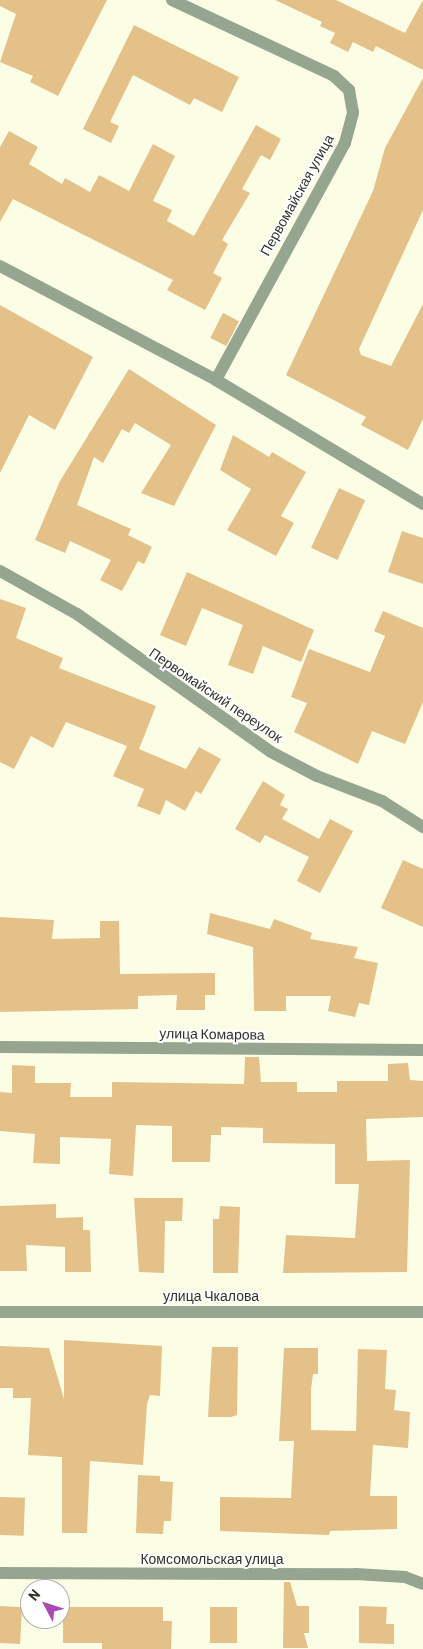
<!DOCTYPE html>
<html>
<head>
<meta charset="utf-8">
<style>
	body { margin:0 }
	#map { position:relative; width:423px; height:1649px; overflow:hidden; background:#fcfde5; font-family:Barlow,sans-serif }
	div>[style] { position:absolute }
	.building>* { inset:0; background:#e3c189; transform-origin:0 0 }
	.minor>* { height:12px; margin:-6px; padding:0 6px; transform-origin:6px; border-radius:6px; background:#95a58f }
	span { translate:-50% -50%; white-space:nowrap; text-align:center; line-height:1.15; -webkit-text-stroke:4px #fff; paint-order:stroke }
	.street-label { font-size:14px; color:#313129 }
	.north { position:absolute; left:20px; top:1579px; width:50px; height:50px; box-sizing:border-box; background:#fff; border:1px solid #adada9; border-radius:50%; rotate:310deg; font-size:14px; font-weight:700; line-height:20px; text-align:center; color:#313129 }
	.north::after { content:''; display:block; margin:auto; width:18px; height:22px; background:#aa4ab2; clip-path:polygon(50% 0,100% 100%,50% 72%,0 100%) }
</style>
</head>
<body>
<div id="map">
	<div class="building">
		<i style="clip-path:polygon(0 0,107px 0,58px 96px,30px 82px,33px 76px,0 62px,16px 14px,0 6px)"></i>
		<i style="clip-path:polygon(275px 0,336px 0,405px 33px,423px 0,423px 70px,376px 46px,373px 52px,353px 42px,348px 52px,330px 43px,335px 33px,320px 26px,322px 22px)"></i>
		<i style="clip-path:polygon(134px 25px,239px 77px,222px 112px,194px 98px,190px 105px,133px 75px,110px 122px,119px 126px,111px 143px,83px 129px)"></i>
		<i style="clip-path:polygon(423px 78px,423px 210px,359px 349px,361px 355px,391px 366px,423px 304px,423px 419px,408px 450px,361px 425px,366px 417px,286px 375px,373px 191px,385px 148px)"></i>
		<i style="clip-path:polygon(256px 125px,281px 139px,270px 160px,261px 155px,242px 189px,250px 193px,222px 240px,228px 244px,213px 273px,222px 278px,205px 310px,167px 290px,173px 280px,13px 199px,0 222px,0 147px,9px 131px,38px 147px,29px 164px,62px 184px,65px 178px,90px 192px,99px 175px,129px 191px,153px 144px,175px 156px,153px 201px,172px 210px,167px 221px,194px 236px)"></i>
		<i style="clip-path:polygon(0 305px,93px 357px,55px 430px,29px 415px,0 473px)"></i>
		<i style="left:223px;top:313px;width:18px;height:28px;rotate:27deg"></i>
		<i style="clip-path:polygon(129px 369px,216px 425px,174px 506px,141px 493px,171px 445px,135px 423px,129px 433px,122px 429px,103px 463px,94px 457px,77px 505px,131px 529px,128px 535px,152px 547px,144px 564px,138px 561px,122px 591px,100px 580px,111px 560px,70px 541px,65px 553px,35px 540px,60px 481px)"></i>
		<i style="clip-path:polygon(233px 435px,269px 457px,272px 452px,306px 472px,281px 516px,294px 523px,276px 556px,227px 530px,251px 489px,220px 470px)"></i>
		<i style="left:339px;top:488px;width:29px;height:66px;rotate:25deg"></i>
		<i style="clip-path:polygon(402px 531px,423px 538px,423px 584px,388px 572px)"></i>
		<i style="clip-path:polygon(187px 572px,314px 630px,301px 662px,263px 646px,253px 674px,228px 665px,243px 625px,202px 608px,186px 646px,160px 635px)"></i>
		<i style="clip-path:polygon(0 599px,26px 608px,16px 638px,63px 658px,59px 668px,156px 706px,139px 749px,186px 769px,199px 747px,221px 759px,201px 794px,196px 791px,185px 811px,166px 800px,160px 815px,137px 806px,144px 789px,113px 776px,127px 746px,66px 722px,53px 748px,31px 736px,14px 769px,0 762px)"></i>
		<i style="clip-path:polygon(383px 611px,423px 628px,423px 702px,405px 744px,372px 731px,358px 764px,294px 732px,307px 703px,291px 697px,309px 649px,370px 672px,385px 636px,374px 631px)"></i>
		<i style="clip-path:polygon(263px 781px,285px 795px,280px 805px,288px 809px,282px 819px,319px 839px,330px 819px,353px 831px,320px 893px,297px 881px,309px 857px,265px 835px,260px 843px,235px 829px)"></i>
		<i style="clip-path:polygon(403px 860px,423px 869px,423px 927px,381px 908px)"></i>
		<i style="clip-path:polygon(210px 913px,270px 929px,274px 919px,312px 933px,310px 939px,358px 947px,354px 958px,378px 963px,369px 1005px,359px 1003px,355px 1017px,328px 1011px,331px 996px,286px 996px,286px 1011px,254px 1011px,253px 947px,207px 934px)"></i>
		<i style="clip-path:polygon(0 917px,54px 920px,52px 939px,100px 938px,100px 921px,119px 921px,120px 974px,215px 973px,215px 995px,205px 995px,205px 1010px,176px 1010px,177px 995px,138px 996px,138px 1009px,0 1012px)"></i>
		<i style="clip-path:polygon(245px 1057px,259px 1057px,261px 1082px,297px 1082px,297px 1092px,337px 1092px,337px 1081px,388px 1081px,388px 1064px,408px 1063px,410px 1080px,423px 1081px,423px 1117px,366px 1119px,367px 1161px,410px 1160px,407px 1272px,283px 1273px,286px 1235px,355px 1238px,359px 1184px,335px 1184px,335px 1144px,263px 1143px,263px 1128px,221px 1127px,221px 1135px,211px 1135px,210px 1162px,172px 1162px,172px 1126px,136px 1125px,133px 1176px,109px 1174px,111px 1139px,60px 1137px,60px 1164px,33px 1163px,35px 1134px,0 1131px,0 1092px,12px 1093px,12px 1065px,35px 1066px,35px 1083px,71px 1083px,70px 1097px,112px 1097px,112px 1082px,244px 1084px)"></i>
		<i style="clip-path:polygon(134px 1198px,183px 1198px,182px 1221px,165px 1221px,164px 1273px,139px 1272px)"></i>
		<i style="clip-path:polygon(56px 1204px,56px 1218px,83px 1217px,83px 1230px,90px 1230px,91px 1272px,65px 1272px,65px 1247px,26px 1245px,27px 1271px,0 1271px,0 1206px)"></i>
		<i style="clip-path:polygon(220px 1206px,240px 1207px,238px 1273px,213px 1273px,213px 1219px,219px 1219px)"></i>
		<i style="clip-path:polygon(64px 1340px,162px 1346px,160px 1396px,150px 1395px,147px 1404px,143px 1465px,90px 1461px,87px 1533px,62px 1533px,62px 1457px,28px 1455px,31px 1398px,13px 1398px,13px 1388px,0 1388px,0 1346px,49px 1348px,64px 1399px)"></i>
		<i style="clip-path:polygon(212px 1347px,238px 1347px,237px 1415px,231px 1417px,208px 1417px)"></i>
		<i style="clip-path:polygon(284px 1348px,318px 1348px,318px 1374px,313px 1374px,311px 1389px,311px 1430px,356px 1431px,358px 1349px,387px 1350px,385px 1389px,396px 1390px,394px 1410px,410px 1412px,408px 1448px,373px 1445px,370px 1496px,397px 1496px,397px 1529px,330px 1531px,329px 1535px,220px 1531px,220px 1497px,291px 1498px,294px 1441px,279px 1441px)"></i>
		<i style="clip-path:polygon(138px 1475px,160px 1476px,160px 1481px,173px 1482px,171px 1521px,164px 1521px,163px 1534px,136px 1533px)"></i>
		<i style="left:0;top:1497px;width:25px;height:38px;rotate:2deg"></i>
		<i style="clip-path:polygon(284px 1582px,290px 1582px,297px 1606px,309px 1606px,309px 1633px,304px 1633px,308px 1648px,283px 1648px)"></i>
		<i style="left:0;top:1606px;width:22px;height:37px;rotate:3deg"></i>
		<i style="clip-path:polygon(359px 1606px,387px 1607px,386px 1624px,394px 1624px,394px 1644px,359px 1643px)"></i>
		<i style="clip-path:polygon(63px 1607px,163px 1607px,163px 1621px,172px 1621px,171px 1649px,102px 1649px,102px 1643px,63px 1643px)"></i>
		<i style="left:210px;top:1607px;width:27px;height:36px"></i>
	</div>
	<div class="minor">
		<i style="left:172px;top:0;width:179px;rotate:25.1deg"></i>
		<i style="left:334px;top:76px;width:21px;rotate:43deg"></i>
		<i style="left:349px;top:90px;width:23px;rotate:80deg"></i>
		<i style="left:353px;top:113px;width:31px;rotate:105deg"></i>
		<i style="left:345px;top:143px;width:270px;rotate:118.6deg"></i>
		<i style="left:0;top:266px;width:244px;rotate:27.8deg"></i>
		<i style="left:216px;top:380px;width:241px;rotate:30.9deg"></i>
		<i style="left:0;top:571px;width:88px;rotate:29.2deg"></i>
		<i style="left:77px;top:614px;width:238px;rotate:35.4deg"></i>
		<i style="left:271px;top:752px;width:52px;rotate:27.6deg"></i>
		<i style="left:317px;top:776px;width:70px;rotate:21deg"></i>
		<i style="left:382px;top:801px;width:49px;rotate:32.4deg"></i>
		<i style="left:0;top:1047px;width:423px;rotate:0.4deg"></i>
		<i style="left:0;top:1312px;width:423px"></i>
		<i style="left:0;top:1573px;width:356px;rotate:0.2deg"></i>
		<i style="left:356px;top:1574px;width:49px;rotate:3.5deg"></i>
		<i style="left:405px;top:1577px;width:19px;rotate:21deg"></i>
	</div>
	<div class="street-label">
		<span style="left:297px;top:195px;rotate:-61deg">Первомайская улица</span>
		<span style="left:216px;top:695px;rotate:34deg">Первомайский переулок</span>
		<span style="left:212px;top:1034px;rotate:1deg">улица Комарова</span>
		<span style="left:211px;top:1296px">улица Чкалова</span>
		<span style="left:212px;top:1559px">Комсомольская улица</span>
	</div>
	<div class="north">N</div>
</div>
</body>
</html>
